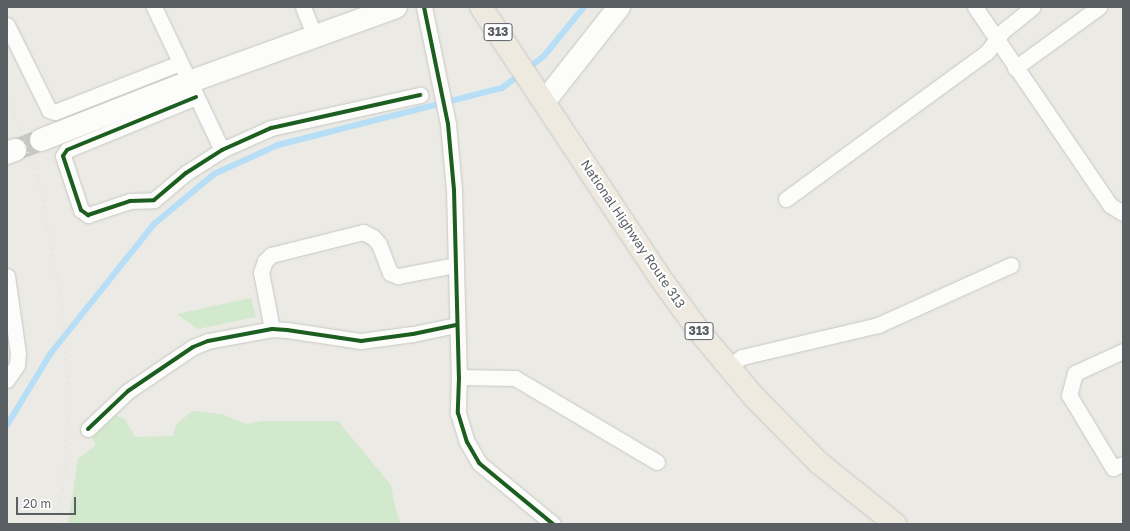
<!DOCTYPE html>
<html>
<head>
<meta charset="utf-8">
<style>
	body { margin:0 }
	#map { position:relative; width:1130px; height:531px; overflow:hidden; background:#ebeae4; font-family:"Golos Text",sans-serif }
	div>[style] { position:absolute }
	.green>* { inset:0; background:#d2e9cd }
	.stream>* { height:6px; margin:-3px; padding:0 3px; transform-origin:3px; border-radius:3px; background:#b7def7 }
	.secondary-tunnel>* { height:22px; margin-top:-11px; transform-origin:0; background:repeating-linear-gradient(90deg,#c7c7c4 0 22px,transparent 0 33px) }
	.roads { filter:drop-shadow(0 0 1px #c7c7c6) drop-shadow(0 0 1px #c7c7c6) }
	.street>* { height:15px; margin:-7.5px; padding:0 7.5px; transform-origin:7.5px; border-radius:7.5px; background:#fcfcfb }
	.secondary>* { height:22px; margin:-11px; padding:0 11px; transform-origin:11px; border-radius:11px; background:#fcfcfb }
	.highway>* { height:22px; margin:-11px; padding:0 11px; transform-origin:11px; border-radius:11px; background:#eeeae0 }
	.rail>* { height:3px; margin-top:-1.5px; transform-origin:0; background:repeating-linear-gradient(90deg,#e2e2e1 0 1px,transparent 0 6px) }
	.cycleway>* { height:4px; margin:-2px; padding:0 2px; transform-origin:2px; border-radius:2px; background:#1b5e20 }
	span { translate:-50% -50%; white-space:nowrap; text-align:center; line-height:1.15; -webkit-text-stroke:4px #fff; paint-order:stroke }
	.shield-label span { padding:1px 3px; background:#fff; border:1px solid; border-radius:3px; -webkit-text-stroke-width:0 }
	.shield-label { font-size:12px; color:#5a5f64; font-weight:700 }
	.street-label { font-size:13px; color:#5a5f64 }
	.frame { position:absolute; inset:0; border:8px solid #5a5f64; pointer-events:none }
	.scale { position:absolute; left:16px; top:497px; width:60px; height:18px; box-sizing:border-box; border:2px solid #5a5f64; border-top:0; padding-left:5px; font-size:12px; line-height:14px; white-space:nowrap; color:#5a5f64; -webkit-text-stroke:3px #fff; paint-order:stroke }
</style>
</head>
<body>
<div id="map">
	<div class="green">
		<i style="clip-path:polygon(251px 298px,256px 317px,198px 329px,177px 314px)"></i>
		<i style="clip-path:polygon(192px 411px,222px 414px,246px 424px,263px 421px,338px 421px,391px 485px,396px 511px,401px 524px,68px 524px,78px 459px,96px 445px,89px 432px,107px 412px,125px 419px,135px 437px,173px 436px,176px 425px)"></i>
	</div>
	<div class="stream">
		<i style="left:7px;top:425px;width:84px;rotate:-58.6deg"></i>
		<i style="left:51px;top:353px;width:165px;rotate:-51.4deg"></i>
		<i style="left:154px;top:224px;width:78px;rotate:-39.8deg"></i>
		<i style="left:214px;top:174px;width:70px;rotate:-24.4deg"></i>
		<i style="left:278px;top:145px;width:231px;rotate:-14.3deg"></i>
		<i style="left:502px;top:88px;width:53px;rotate:-37.3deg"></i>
		<i style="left:544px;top:56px;width:63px;rotate:-50.8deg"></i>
	</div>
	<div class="secondary-tunnel">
		<i style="left:15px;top:150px;width:28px;rotate:-21deg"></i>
	</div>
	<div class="roads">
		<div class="street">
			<i style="left:154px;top:7px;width:158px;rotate:64.6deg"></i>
			<i style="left:303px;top:7px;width:31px;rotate:68deg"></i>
			<i style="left:424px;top:7px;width:119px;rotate:78.4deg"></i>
			<i style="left:448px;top:124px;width:66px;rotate:84.8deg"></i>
			<i style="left:454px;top:190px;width:187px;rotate:88.5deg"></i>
			<i style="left:459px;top:377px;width:36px;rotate:92deg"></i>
			<i style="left:458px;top:413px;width:30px;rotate:73deg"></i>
			<i style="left:467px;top:442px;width:24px;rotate:60deg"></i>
			<i style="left:479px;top:463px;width:96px;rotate:39.5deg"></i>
			<i style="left:975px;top:7px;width:240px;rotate:55.7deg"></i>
			<i style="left:1110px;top:205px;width:15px;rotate:32deg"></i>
			<i style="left:7px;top:25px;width:95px;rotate:63.7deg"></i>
			<i style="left:49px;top:110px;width:6px;rotate:18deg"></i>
			<i style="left:55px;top:112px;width:134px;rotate:-21.4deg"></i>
			<i style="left:1015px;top:68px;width:104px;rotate:-36deg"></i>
			<i style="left:196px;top:97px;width:139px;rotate:157.7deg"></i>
			<i style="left:67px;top:150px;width:7px;rotate:124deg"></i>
			<i style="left:63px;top:156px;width:57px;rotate:71.6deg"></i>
			<i style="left:81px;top:210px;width:9px;rotate:36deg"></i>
			<i style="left:88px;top:215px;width:44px;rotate:-18.4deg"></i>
			<i style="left:130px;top:201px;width:24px;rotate:-2deg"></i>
			<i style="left:154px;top:200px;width:42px;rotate:-40.2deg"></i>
			<i style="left:186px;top:173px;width:43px;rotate:-32.6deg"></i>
			<i style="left:222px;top:150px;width:54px;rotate:-24.2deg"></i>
			<i style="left:271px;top:128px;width:153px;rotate:-12.5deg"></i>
			<i style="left:786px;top:199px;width:249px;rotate:-36.2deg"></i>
			<i style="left:987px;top:52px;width:26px;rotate:-53deg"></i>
			<i style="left:1003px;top:31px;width:38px;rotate:-39deg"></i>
			<i style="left:7px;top:276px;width:78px;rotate:81.9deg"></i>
			<i style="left:18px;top:353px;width:12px;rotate:95deg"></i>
			<i style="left:17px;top:365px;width:18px;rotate:124deg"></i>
			<i style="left:272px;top:329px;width:58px;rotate:-100.9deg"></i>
			<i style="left:261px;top:272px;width:12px;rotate:-70deg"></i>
			<i style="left:265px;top:261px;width:8px;rotate:-45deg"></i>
			<i style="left:271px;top:255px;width:95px;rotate:-14deg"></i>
			<i style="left:363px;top:232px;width:11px;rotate:27deg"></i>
			<i style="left:373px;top:237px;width:9px;rotate:49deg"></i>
			<i style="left:379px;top:244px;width:31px;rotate:69deg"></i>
			<i style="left:390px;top:273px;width:9px;rotate:21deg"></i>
			<i style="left:398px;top:276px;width:58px;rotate:-10.9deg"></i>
			<i style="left:1123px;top:351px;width:53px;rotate:155.4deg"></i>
			<i style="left:1075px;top:373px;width:23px;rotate:105deg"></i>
			<i style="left:1069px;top:395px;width:85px;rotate:58.9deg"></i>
			<i style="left:1113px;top:468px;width:11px;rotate:-22deg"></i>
			<i style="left:728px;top:367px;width:17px;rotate:-36deg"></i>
			<i style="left:742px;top:357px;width:140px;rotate:-13.2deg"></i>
			<i style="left:878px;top:325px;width:146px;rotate:-24.3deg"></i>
			<i style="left:459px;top:377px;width:56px;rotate:1deg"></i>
			<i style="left:515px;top:378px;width:165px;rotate:30.6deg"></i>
			<i style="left:88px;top:429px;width:55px;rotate:-43.5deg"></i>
			<i style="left:128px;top:391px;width:78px;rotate:-34.1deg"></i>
			<i style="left:193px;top:347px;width:16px;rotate:-22deg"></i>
			<i style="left:208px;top:341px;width:65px;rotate:-10.6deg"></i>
			<i style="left:272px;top:329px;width:15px;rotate:4deg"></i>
			<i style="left:287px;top:330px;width:75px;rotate:8.5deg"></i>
			<i style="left:361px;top:341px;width:52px;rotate:-7.7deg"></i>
			<i style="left:413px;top:334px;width:44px;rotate:-11.8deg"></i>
		</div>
		<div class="secondary">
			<i style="left:544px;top:102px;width:121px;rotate:-51.7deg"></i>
			<i style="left:41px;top:140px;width:159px;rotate:-21.4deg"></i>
			<i style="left:189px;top:82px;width:220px;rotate:-19.9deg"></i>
			<i style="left:7px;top:153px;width:9px;rotate:-21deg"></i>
		</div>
		<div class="highway">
			<i style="left:481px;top:7px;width:331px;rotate:56.5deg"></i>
			<i style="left:664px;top:283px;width:59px;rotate:53.9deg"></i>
			<i style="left:699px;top:331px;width:86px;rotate:50.2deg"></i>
			<i style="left:754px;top:397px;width:91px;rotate:45.4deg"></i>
			<i style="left:818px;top:462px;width:99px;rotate:38.8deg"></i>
		</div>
	</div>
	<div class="rail">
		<i style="left:7px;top:95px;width:94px;rotate:70deg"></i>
		<i style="left:39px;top:183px;width:111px;rotate:79.1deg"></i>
		<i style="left:60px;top:292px;width:101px;rotate:84.9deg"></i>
		<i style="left:69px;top:393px;width:97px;rotate:93.5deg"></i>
		<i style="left:63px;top:490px;width:35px;rotate:103deg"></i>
	</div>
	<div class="cycleway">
		<i style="left:424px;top:7px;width:119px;rotate:78.4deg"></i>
		<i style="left:448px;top:124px;width:66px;rotate:84.8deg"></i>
		<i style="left:454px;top:190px;width:187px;rotate:88.5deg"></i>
		<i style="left:459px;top:377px;width:36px;rotate:92deg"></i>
		<i style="left:458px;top:413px;width:30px;rotate:73deg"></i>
		<i style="left:467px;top:442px;width:24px;rotate:60deg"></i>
		<i style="left:479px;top:463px;width:96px;rotate:39.5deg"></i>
		<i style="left:196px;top:97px;width:139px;rotate:157.7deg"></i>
		<i style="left:67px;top:150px;width:7px;rotate:124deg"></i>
		<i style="left:63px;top:156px;width:57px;rotate:71.6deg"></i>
		<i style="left:81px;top:210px;width:9px;rotate:36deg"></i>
		<i style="left:88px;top:215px;width:44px;rotate:-18.4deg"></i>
		<i style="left:130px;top:201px;width:24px;rotate:-2deg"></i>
		<i style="left:154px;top:200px;width:42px;rotate:-40.2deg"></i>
		<i style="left:186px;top:173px;width:43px;rotate:-32.6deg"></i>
		<i style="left:222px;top:150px;width:54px;rotate:-24.2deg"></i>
		<i style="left:271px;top:128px;width:153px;rotate:-12.5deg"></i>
		<i style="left:88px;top:429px;width:55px;rotate:-43.5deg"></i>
		<i style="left:128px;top:391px;width:78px;rotate:-34.1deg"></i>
		<i style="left:193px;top:347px;width:16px;rotate:-22deg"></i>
		<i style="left:208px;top:341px;width:65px;rotate:-10.6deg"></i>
		<i style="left:272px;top:329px;width:15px;rotate:4deg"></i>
		<i style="left:287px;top:330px;width:75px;rotate:8.5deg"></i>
		<i style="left:361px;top:341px;width:52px;rotate:-7.7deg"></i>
		<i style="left:413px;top:334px;width:44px;rotate:-11.8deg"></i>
	</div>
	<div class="shield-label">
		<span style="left:498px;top:32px">313</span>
		<span style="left:699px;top:331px">313</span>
	</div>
	<div class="street-label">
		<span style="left:633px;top:234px;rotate:56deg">National Highway Route 313</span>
	</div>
	<div class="frame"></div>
	<div class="scale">20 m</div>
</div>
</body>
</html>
